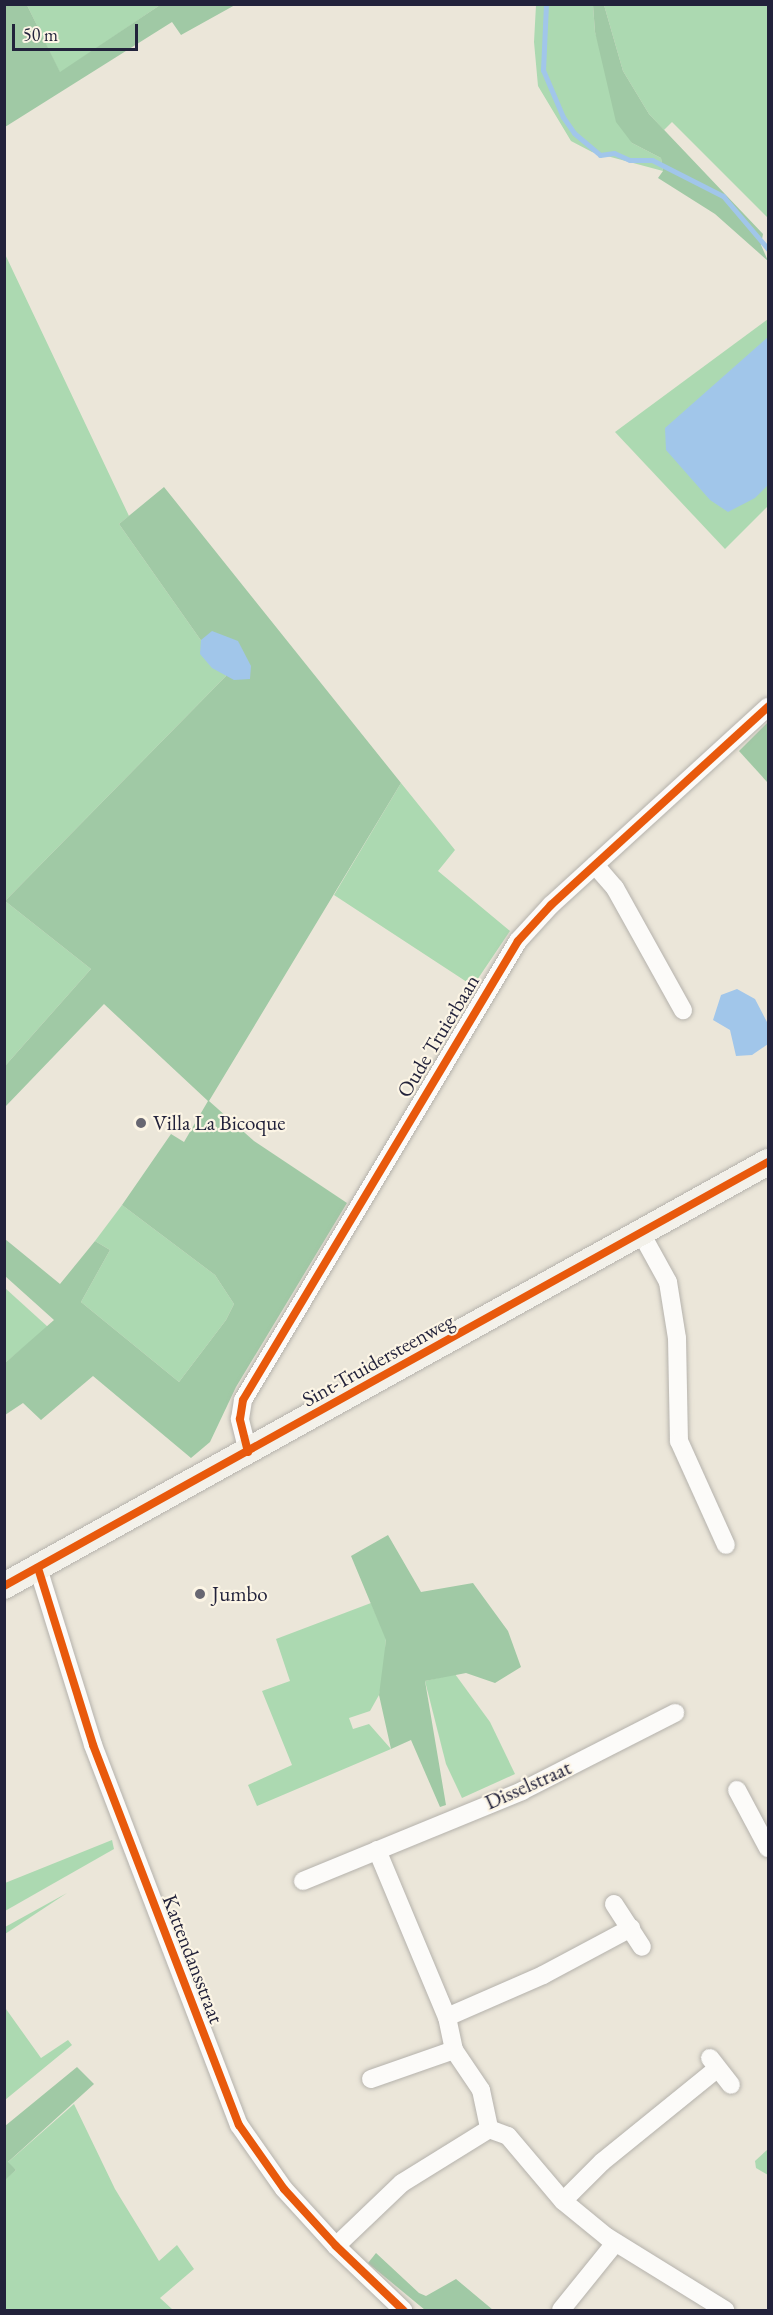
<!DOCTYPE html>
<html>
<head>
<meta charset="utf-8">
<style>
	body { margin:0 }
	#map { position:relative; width:773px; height:2315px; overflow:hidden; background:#ebe6d9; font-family:"EB Garamond",serif }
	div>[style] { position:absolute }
	.green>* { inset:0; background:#acd9b1 }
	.forest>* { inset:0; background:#a0c9a5 }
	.water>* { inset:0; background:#a1c6ea }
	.stream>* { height:5px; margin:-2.5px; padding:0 2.5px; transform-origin:2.5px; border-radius:2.5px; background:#a1c6ea }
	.roads { filter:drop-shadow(0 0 2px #b5b2ac) drop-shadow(0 0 2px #b5b2ac) }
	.minor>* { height:18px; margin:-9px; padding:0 9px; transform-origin:9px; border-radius:9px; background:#fcfbf9 }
	.secondary>* { height:26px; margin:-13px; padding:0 13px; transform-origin:13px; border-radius:13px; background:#f3f1ea }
	.cycleway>* { height:8px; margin:-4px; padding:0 4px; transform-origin:4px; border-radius:4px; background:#e8590c }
	.dots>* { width:16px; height:16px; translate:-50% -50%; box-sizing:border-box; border:3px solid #fcf5e5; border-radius:50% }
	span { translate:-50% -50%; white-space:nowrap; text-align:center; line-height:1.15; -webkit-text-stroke:4.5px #fcf5e5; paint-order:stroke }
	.street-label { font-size:21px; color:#22223b }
	.poi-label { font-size:21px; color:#22223b }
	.left { translate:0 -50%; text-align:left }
	.frame { position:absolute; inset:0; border:6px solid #22223b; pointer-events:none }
	.scale { position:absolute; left:12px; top:24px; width:126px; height:27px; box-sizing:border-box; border:3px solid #22223b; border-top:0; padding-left:8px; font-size:18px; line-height:21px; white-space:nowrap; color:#22223b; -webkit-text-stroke:4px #fcf5e5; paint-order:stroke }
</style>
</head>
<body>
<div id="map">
	<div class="green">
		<i style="clip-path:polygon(27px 5px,160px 5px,60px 73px)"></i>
		<i style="clip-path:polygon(536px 5px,593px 5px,595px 32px,632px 143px,661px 158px,663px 171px,592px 152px,571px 141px,538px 86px,534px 42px)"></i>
		<i style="clip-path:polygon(604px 5px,768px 5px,768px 218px,672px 122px,664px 130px,649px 114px,623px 71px)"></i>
		<i style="clip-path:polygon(4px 252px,129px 516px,119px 524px,226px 676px,5px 901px,91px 969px,5px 1066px)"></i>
		<i style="clip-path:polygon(768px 319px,768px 506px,725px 549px,615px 432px)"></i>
		<i style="clip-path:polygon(401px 783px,455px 850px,438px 871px,510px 931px,473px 986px,334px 895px)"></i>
		<i style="clip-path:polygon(122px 1205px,215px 1275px,234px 1304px,226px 1320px,179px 1382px,81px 1302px,110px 1250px,95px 1241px)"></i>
		<i style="clip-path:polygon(5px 1288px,48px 1327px,5px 1363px)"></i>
		<i style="clip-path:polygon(371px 1603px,386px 1638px,384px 1673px,379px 1695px,370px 1711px,349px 1718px,353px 1729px,369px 1724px,391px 1749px,257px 1806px,248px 1785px,292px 1765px,262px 1691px,290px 1681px,276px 1639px)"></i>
		<i style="clip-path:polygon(455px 1674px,490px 1722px,515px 1774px,462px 1798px,446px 1764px,425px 1681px)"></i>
		<i style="clip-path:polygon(112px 1840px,114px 1849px,5px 1911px,5px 1883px)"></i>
		<i style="clip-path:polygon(67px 1893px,5px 1934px,5px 1927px)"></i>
		<i style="clip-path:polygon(6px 2009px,41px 2058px,68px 2040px,72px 2045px,5px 2100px)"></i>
		<i style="clip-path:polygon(74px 2104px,115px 2189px,159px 2261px,177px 2245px,194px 2269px,160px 2298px,173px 2310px,5px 2310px,4px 2180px,16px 2170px,7px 2163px)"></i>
		<i style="clip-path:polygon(768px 2149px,768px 2175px,756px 2168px,755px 2161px)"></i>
	</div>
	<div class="forest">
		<i style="clip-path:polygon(5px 4px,27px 5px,60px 72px,160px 5px,235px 5px,181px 35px,172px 22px,5px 127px)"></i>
		<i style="clip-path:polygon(593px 5px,604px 5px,623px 71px,649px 114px,763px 234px,761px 245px,768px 261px,715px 214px,658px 178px,663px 171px,661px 158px,632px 143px,616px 122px,595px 32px)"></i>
		<i style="clip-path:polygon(164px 487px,401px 783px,209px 1101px,254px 1141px,347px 1203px,236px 1387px,210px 1442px,191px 1458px,93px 1376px,41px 1420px,23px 1403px,5px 1415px,5px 1363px,54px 1320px,5px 1276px,5px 1239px,60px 1284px,95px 1241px,110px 1250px,81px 1302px,179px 1382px,226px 1320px,234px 1304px,215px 1275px,122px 1205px,171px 1134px,184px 1142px,208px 1101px,104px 1004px,5px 1107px,5px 1066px,91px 969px,5px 901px,226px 676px,119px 524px)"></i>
		<i style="clip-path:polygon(768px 722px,768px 783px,739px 751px)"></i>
		<i style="clip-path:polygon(388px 1535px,421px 1592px,473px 1583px,508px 1631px,521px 1667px,495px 1683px,466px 1673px,425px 1681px,446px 1805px,440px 1807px,411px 1740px,391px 1749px,379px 1695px,386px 1640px,351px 1556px)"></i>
		<i style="clip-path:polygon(77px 2067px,94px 2084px,8px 2162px,16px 2170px,5px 2180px,5px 2126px)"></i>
		<i style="clip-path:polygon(376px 2253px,419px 2293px,426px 2296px,456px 2279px,493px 2310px,425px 2310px,368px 2263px)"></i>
	</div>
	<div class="water">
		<i style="clip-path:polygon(768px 337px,768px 485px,755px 498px,728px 512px,710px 500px,666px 450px,665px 428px)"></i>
		<i style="clip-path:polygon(212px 631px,238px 641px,251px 666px,250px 679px,234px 680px,212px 668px,200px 654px,201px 640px)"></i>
		<i style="clip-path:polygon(737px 989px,755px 999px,768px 1024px,768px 1044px,752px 1055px,736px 1056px,730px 1030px,713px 1020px,721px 995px)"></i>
	</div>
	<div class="stream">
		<i style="left:546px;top:4px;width:66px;rotate:92.6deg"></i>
		<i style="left:543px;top:70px;width:51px;rotate:66.9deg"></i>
		<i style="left:563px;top:117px;width:19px;rotate:55deg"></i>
		<i style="left:574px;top:133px;width:34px;rotate:40deg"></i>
		<i style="left:600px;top:155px;width:14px;rotate:-8deg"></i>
		<i style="left:614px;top:153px;width:17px;rotate:24deg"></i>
		<i style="left:630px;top:160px;width:22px"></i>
		<i style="left:652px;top:160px;width:80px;rotate:26.9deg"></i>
		<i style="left:723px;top:196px;width:70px;rotate:49.7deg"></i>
	</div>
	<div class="roads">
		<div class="minor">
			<i style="left:595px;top:865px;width:30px;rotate:49deg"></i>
			<i style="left:615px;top:888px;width:140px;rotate:60.9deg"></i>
			<i style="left:641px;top:1233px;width:56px;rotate:61.1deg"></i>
			<i style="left:668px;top:1282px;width:57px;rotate:80.9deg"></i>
			<i style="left:677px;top:1338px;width:103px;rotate:88.9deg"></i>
			<i style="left:679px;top:1441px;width:114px;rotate:65.7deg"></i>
			<i style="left:248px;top:1452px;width:34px;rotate:-104deg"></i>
			<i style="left:240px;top:1419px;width:19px;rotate:-81deg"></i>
			<i style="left:243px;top:1400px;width:535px;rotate:-59.07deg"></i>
			<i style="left:518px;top:941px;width:49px;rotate:-47.5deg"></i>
			<i style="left:551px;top:905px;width:294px;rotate:-42.4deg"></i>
			<i style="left:38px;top:1568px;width:185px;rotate:72.7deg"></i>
			<i style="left:93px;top:1745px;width:407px;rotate:69deg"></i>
			<i style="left:239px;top:2125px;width:78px;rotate:54.9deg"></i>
			<i style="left:284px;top:2189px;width:77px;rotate:47.6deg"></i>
			<i style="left:336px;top:2246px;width:93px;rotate:43.7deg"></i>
			<i style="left:737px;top:1790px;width:66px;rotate:61.9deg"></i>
			<i style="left:377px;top:1850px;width:181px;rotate:67.3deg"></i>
			<i style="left:447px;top:2017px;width:34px;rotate:78deg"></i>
			<i style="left:454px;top:2050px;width:48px;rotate:56deg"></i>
			<i style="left:481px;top:2090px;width:40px;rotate:78deg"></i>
			<i style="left:303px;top:1881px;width:237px;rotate:-22.3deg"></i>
			<i style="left:522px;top:1791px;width:172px;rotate:-27deg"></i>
			<i style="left:614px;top:1904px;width:51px;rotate:56.9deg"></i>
			<i style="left:447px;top:2017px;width:105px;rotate:-23.6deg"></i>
			<i style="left:543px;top:1975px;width:100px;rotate:-28.1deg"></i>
			<i style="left:710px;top:2058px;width:34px;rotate:52deg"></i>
			<i style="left:371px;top:2079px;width:88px;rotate:-19.3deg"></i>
			<i style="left:563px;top:2201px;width:55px;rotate:-45deg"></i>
			<i style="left:602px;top:2162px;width:148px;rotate:-39deg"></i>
			<i style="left:336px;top:2246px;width:91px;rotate:-43.7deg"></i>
			<i style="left:402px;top:2183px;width:102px;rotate:-31.8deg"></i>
			<i style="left:489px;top:2129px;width:20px;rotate:20deg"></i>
			<i style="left:508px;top:2136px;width:85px;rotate:49.8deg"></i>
			<i style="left:563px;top:2201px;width:57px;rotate:39.3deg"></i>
			<i style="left:607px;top:2237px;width:139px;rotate:31.7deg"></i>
			<i style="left:561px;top:2310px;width:86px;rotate:-51.1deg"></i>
		</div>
		<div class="secondary">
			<i style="left:4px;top:1586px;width:874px;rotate:-29.03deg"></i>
		</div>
	</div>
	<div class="cycleway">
		<i style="left:248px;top:1452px;width:34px;rotate:-104deg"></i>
		<i style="left:240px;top:1419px;width:19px;rotate:-81deg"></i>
		<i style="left:243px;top:1400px;width:535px;rotate:-59.07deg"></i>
		<i style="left:518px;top:941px;width:49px;rotate:-47.5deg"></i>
		<i style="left:551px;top:905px;width:294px;rotate:-42.4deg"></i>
		<i style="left:38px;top:1568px;width:185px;rotate:72.7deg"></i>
		<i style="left:93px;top:1745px;width:407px;rotate:69deg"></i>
		<i style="left:239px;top:2125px;width:78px;rotate:54.9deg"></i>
		<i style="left:284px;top:2189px;width:77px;rotate:47.6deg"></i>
		<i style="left:336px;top:2246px;width:93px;rotate:43.7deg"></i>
		<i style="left:4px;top:1586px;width:874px;rotate:-29.03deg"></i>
	</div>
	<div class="dots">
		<i style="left:141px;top:1123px;background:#686772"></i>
		<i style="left:200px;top:1594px;background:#686772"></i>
	</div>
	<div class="street-label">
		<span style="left:438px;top:1036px;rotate:-59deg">Oude Truierbaan</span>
		<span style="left:378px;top:1360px;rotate:-29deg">Sint-Truidersteenweg</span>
		<span style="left:528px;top:1785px;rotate:-24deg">Disselstraat</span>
		<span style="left:193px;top:1959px;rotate:69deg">Kattendansstraat</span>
	</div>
	<div class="poi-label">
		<span class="left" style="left:153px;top:1123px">Villa La Bicoque</span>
		<span class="left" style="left:212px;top:1594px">Jumbo</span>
	</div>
	<div class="frame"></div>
	<div class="scale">50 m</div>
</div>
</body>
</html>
